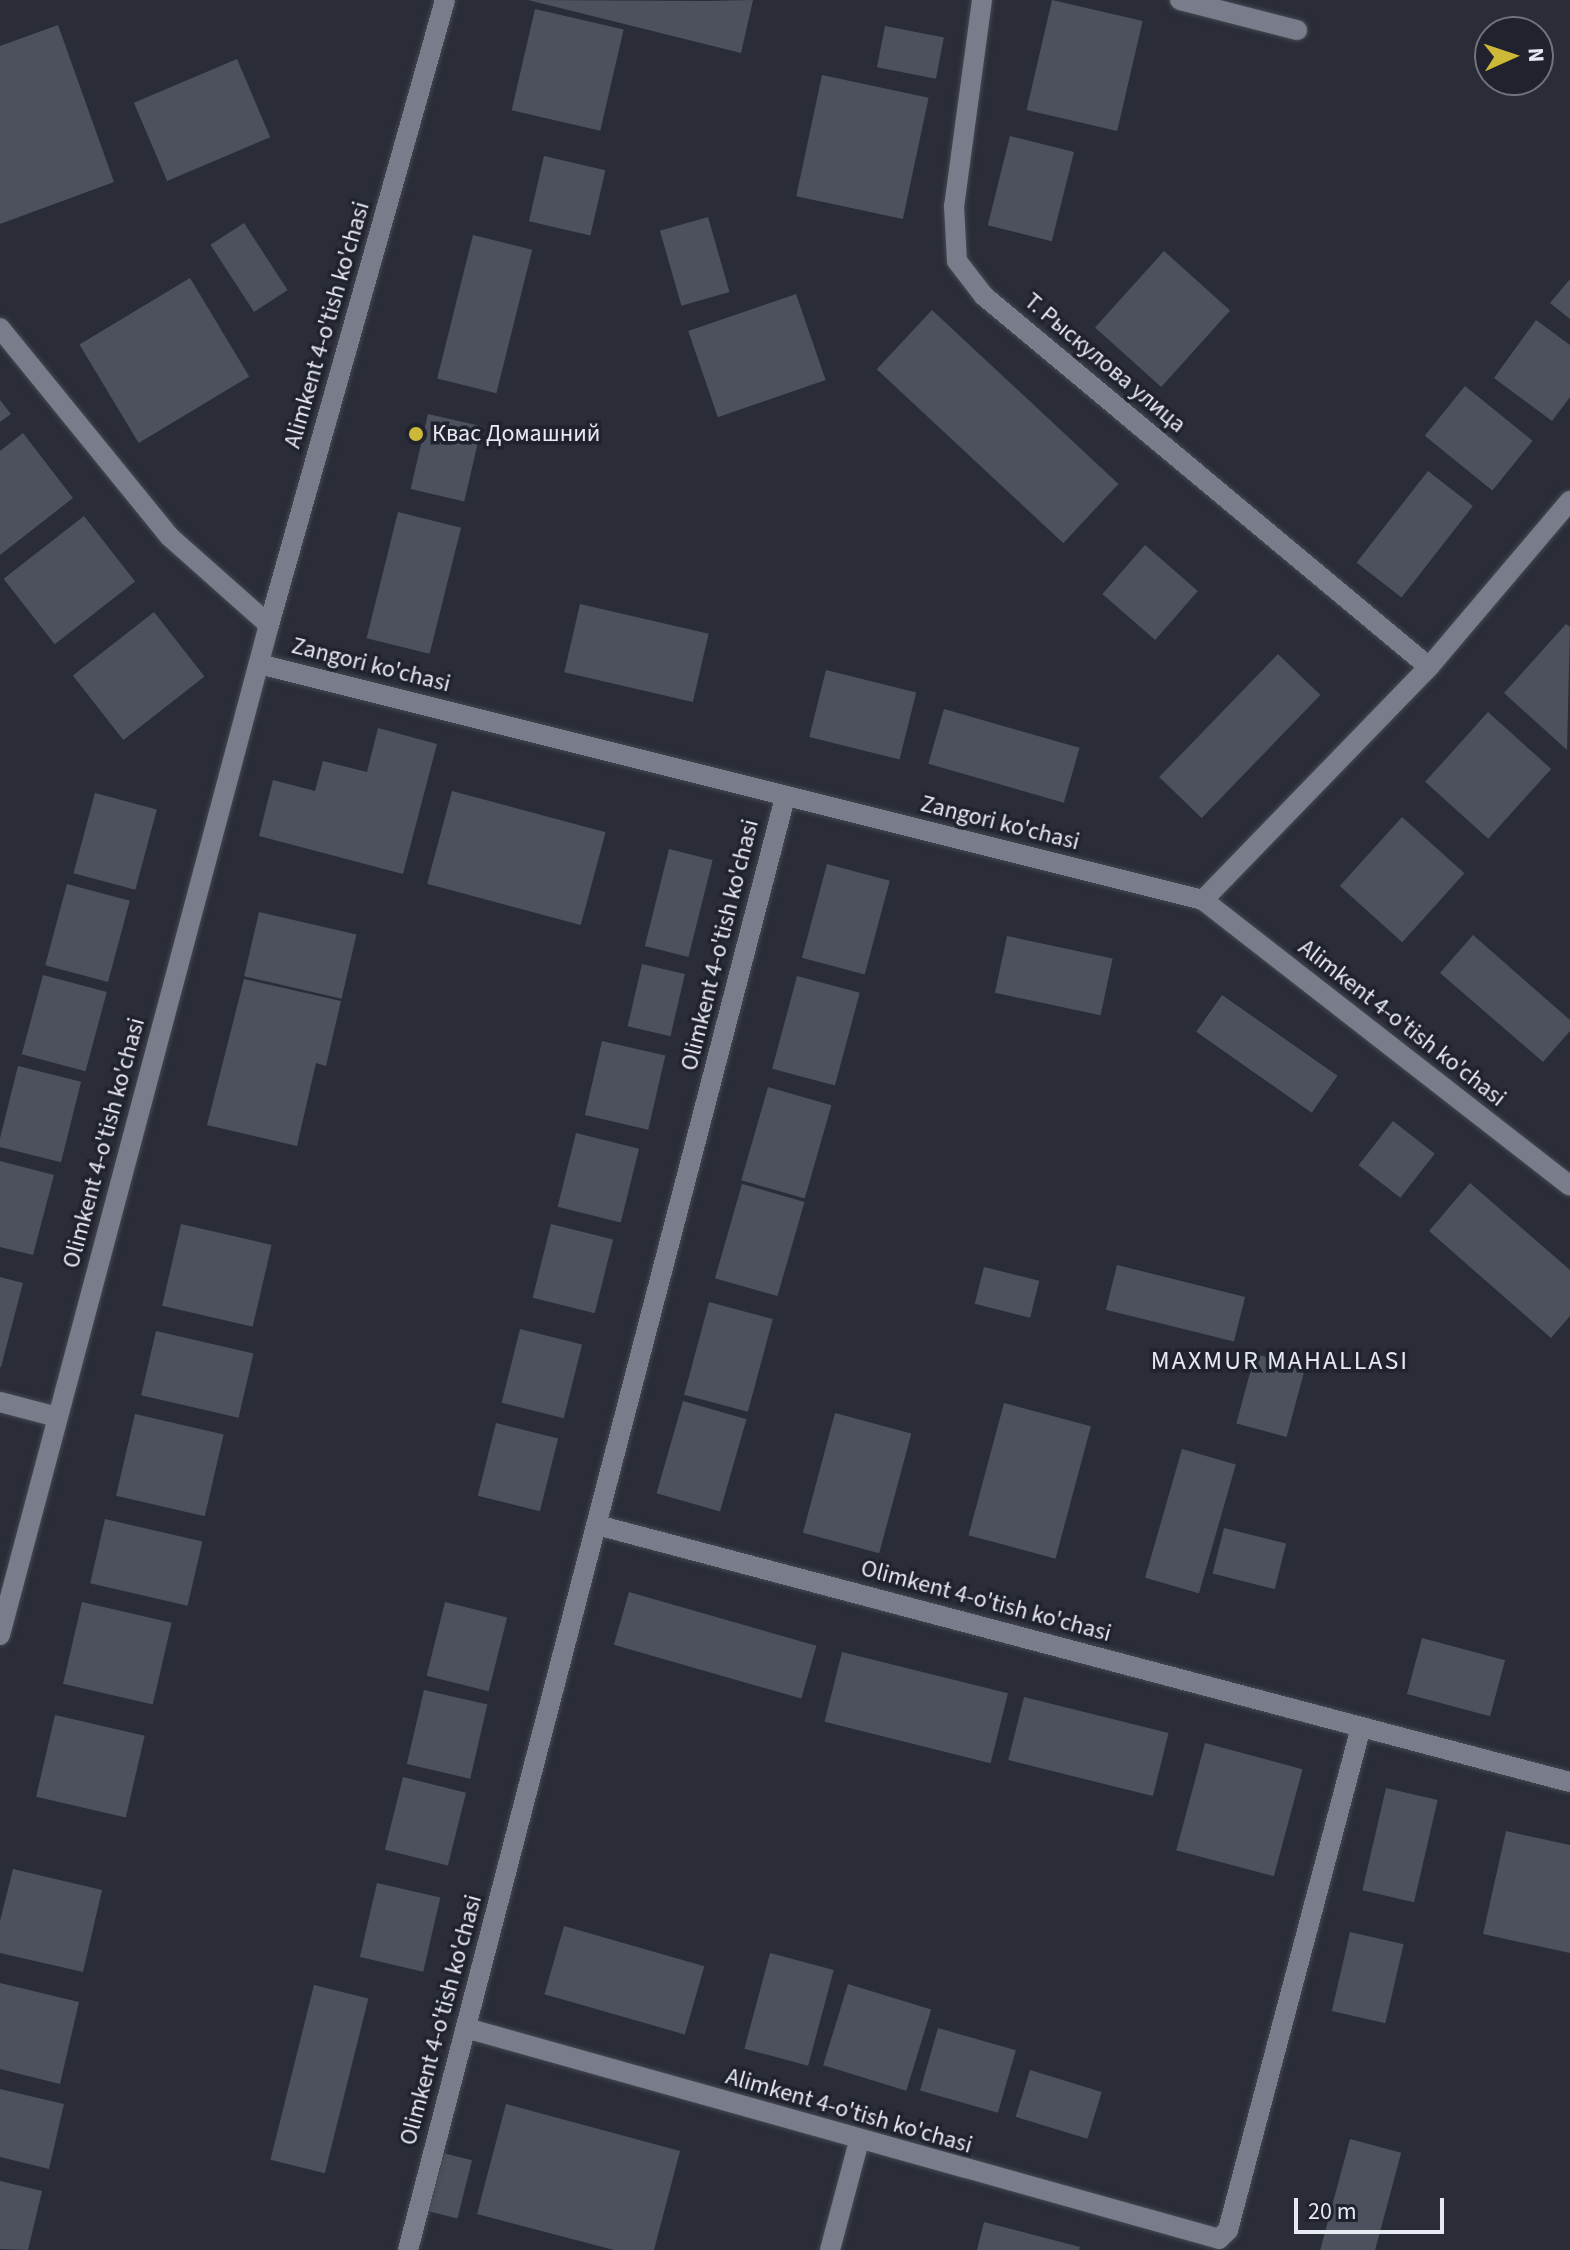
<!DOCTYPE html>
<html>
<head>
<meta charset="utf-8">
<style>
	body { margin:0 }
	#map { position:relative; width:1570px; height:2250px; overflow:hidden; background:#2a2d38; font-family:"Source Sans 3",sans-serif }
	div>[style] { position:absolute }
	.building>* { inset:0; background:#4d515d; transform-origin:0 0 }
	.roads { filter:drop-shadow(0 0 2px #464852) drop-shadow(0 0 2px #464852) }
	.minor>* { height:20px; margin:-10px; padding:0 10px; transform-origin:10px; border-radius:10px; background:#797d8b }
	.dots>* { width:22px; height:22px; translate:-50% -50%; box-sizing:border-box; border:4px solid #20232e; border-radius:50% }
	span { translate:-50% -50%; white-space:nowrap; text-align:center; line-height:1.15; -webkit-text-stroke:7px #20232e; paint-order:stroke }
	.street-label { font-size:24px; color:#e7e9f0 }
	.poi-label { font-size:24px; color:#e7e9f0 }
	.left { translate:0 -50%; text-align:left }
	.neighbourhood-label { font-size:26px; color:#e7e9f0; letter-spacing:2px }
	.north { position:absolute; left:1474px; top:16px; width:80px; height:80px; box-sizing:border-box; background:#20232e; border:2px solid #70727c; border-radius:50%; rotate:87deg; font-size:22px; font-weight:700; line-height:32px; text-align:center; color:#e7e9f0 }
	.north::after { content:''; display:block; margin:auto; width:28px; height:36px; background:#ceb837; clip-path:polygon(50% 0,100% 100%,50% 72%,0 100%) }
	.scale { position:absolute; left:1294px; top:2198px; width:150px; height:36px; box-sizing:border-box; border:4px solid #e7e9f0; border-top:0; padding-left:10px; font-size:24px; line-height:28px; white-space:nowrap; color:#e7e9f0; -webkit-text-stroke:6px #20232e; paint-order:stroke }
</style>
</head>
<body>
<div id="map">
	<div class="building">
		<i style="clip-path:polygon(528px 0,706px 1px,753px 0,741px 53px)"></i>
		<i style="left:1052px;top:0;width:93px;height:113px;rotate:13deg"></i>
		<i style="left:535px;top:9px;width:91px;height:104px;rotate:13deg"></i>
		<i style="clip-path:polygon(58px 25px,114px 182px,0 224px,0 46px)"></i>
		<i style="left:885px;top:26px;width:60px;height:42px;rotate:11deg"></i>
		<i style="left:237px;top:59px;width:85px;height:112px;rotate:67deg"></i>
		<i style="left:822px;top:75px;width:109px;height:124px;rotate:12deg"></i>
		<i style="left:1010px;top:136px;width:66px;height:92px;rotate:14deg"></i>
		<i style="left:544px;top:156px;width:63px;height:67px;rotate:13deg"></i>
		<i style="left:708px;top:217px;width:78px;height:50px;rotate:74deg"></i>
		<i style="left:244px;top:223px;width:80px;height:40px;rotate:57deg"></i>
		<i style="left:473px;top:235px;width:61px;height:148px;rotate:14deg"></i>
		<i style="left:1164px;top:251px;width:89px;height:103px;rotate:42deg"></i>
		<i style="left:190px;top:278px;width:115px;height:129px;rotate:59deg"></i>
		<i style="clip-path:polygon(1570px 279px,1570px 319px,1550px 303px)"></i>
		<i style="left:796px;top:294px;width:91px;height:114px;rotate:71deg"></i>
		<i style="left:932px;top:310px;width:255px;height:81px;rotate:43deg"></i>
		<i style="clip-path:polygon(1536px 320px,1570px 345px,1570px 397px,1552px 421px,1494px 378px)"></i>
		<i style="left:1465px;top:386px;width:87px;height:64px;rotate:39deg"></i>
		<i style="clip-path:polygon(0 400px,11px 414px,0 422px)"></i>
		<i style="left:428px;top:414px;width:55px;height:77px;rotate:13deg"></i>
		<i style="clip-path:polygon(23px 433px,73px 498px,0 555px,0 451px)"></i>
		<i style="left:1428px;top:471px;width:57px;height:116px;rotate:38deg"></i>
		<i style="left:398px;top:512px;width:65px;height:130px;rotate:14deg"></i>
		<i style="left:84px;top:516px;width:83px;height:102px;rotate:52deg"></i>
		<i style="left:1145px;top:545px;width:70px;height:65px;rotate:41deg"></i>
		<i style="left:580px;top:604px;width:132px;height:70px;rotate:13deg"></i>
		<i style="left:154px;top:612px;width:82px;height:103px;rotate:52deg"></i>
		<i style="clip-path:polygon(1566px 624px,1570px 627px,1567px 750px,1504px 693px)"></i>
		<i style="left:1278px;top:654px;width:59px;height:171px;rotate:44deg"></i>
		<i style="left:826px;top:670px;width:93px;height:69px;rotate:14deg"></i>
		<i style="left:944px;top:709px;width:141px;height:57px;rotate:16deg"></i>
		<i style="left:1488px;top:712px;width:85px;height:94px;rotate:42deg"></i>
		<i style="clip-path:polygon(378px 728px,437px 744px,403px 874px,259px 836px,273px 780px,315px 791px,323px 761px,367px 772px)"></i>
		<i style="left:452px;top:791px;width:159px;height:96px;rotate:15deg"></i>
		<i style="left:95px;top:793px;width:64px;height:83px;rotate:15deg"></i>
		<i style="left:1402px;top:817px;width:84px;height:93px;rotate:42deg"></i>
		<i style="left:669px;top:849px;width:45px;height:100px;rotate:14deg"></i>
		<i style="left:827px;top:864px;width:65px;height:97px;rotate:15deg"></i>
		<i style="left:67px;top:884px;width:65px;height:84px;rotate:15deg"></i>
		<i style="left:259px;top:912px;width:100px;height:66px;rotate:13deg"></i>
		<i style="clip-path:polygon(1473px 935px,1570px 1020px,1570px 1031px,1543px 1062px,1440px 973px)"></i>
		<i style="left:1007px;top:936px;width:108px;height:58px;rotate:12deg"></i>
		<i style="left:642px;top:964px;width:44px;height:64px;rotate:13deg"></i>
		<i style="left:43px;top:975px;width:66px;height:82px;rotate:15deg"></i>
		<i style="left:797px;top:976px;width:65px;height:96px;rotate:15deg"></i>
		<i style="clip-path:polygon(244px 979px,341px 1001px,326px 1066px,316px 1063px,297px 1146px,207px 1125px)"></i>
		<i style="left:1222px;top:995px;width:141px;height:45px;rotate:35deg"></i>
		<i style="left:602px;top:1041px;width:65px;height:76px;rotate:13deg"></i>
		<i style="left:18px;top:1066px;width:65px;height:83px;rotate:14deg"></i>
		<i style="left:768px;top:1087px;width:66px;height:97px;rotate:16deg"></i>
		<i style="left:1393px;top:1121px;width:53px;height:56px;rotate:38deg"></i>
		<i style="left:576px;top:1133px;width:65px;height:76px;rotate:14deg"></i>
		<i style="clip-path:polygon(0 1161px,54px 1175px,33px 1255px,0 1247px)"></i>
		<i style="clip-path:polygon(1470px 1183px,1570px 1270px,1570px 1316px,1551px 1338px,1429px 1231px)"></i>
		<i style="left:742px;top:1184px;width:65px;height:98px;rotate:16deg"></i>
		<i style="left:181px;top:1224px;width:93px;height:84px;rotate:13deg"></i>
		<i style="left:551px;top:1224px;width:64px;height:76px;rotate:14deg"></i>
		<i style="left:1117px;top:1265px;width:132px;height:46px;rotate:14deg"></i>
		<i style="left:984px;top:1267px;width:57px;height:38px;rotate:14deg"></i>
		<i style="clip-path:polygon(0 1277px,23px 1283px,1px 1367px,0 1367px)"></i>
		<i style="left:709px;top:1302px;width:66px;height:96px;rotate:15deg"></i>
		<i style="left:520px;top:1329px;width:64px;height:76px;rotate:14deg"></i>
		<i style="left:156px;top:1331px;width:100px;height:66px;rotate:13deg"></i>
		<i style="left:1255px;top:1354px;width:52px;height:72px;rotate:15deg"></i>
		<i style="left:683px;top:1401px;width:66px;height:96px;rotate:16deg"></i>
		<i style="left:1004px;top:1403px;width:90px;height:137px;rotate:15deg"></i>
		<i style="left:835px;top:1413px;width:79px;height:124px;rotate:15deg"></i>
		<i style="left:135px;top:1414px;width:91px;height:84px;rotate:13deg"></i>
		<i style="left:496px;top:1423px;width:64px;height:75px;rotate:14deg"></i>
		<i style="left:1182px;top:1449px;width:56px;height:134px;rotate:16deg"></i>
		<i style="left:105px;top:1519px;width:100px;height:66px;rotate:13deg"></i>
		<i style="left:1224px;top:1528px;width:64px;height:47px;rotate:14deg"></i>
		<i style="left:629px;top:1592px;width:195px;height:55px;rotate:16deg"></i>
		<i style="left:82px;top:1602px;width:92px;height:84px;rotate:13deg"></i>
		<i style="left:445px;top:1602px;width:64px;height:76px;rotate:14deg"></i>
		<i style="left:1422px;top:1638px;width:86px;height:58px;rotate:15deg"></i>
		<i style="left:842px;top:1652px;width:171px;height:72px;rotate:14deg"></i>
		<i style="left:424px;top:1690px;width:65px;height:76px;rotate:13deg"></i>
		<i style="left:1024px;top:1697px;width:149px;height:65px;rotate:14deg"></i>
		<i style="left:55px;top:1715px;width:92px;height:84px;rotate:13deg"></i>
		<i style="left:1205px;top:1743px;width:101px;height:111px;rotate:15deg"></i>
		<i style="left:403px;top:1777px;width:65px;height:75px;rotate:14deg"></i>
		<i style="left:1386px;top:1788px;width:53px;height:105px;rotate:13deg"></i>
		<i style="clip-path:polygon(1506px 1831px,1570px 1845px,1570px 1953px,1483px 1934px)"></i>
		<i style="clip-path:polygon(13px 1869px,102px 1890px,83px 1972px,0 1953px,0 1921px)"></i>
		<i style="left:377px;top:1883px;width:65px;height:76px;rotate:13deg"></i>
		<i style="left:564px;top:1926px;width:146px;height:71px;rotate:16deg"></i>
		<i style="left:1350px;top:1932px;width:55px;height:81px;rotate:13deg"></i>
		<i style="left:770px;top:1953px;width:66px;height:99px;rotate:15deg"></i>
		<i style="clip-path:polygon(0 1983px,79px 2002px,60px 2084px,0 2069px)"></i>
		<i style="left:848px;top:1984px;width:87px;height:85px;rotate:17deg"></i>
		<i style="left:314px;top:1985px;width:56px;height:180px;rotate:14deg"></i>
		<i style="left:938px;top:2028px;width:81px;height:65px;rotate:16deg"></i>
		<i style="left:1030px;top:2070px;width:75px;height:49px;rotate:17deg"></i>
		<i style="clip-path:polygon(0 2089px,64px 2104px,49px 2169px,0 2157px)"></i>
		<i style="clip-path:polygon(506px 2104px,680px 2151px,654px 2250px,614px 2250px,477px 2214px)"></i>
		<i style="left:1350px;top:2139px;width:53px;height:115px;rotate:15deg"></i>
		<i style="left:439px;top:2152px;width:34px;height:60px;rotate:14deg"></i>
		<i style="clip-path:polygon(0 2181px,42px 2191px,28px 2250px,0 2249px)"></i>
		<i style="clip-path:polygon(984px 2222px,1080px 2247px,1079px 2250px,977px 2250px)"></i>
	</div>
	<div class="roads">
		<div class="minor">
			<i style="left:982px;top:0;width:208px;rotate:97.7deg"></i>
			<i style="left:954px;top:206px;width:55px;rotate:86.9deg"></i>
			<i style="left:957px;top:261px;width:44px;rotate:52.4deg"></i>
			<i style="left:984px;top:296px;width:579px;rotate:39.82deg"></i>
			<i style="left:1180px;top:0;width:121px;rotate:14.4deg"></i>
			<i style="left:0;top:328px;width:269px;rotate:50.9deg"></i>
			<i style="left:170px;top:537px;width:132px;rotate:41.6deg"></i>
			<i style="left:259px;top:664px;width:973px;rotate:14.04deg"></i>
			<i style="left:1203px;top:900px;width:465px;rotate:37.9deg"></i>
			<i style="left:1203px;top:900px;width:325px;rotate:-45.9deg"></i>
			<i style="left:1429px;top:667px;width:218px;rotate:-49.7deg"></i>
			<i style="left:0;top:1402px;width:59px;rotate:14.7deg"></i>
			<i style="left:597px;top:1525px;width:1006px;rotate:14.8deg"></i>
			<i style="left:0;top:1635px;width:1045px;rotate:-75.09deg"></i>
			<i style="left:269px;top:625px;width:649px;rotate:-74.27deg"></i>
			<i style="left:466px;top:2028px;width:782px;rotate:15.65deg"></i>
			<i style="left:1219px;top:2239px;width:13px;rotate:-45deg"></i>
			<i style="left:1228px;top:2230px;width:520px;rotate:-75.19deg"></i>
			<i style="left:408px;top:2250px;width:1501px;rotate:-75.45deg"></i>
			<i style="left:830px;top:2250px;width:113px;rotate:-75.1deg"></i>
		</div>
	</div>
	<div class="dots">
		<i style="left:416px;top:434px;background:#ceb837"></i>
	</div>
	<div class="street-label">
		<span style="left:327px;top:325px;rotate:-74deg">Alimkent 4-o'tish ko'chasi</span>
		<span style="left:1105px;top:363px;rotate:40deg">Т. Рыскулова улица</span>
		<span style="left:371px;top:665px;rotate:14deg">Zangori ko'chasi</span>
		<span style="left:1000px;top:823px;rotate:14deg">Zangori ko'chasi</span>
		<span style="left:720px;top:945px;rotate:-76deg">Olimkent 4-o'tish ko'chasi</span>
		<span style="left:1402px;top:1023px;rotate:38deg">Alimkent 4-o'tish ko'chasi</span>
		<span style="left:104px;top:1143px;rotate:-75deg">Olimkent 4-o'tish ko'chasi</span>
		<span style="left:986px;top:1601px;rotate:15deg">Olimkent 4-o'tish ko'chasi</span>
		<span style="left:441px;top:2020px;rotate:-75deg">Olimkent 4-o'tish ko'chasi</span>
		<span style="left:849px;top:2111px;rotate:16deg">Alimkent 4-o'tish ko'chasi</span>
	</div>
	<div class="poi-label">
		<span class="left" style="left:432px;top:434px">Квас Домашний</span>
	</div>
	<div class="neighbourhood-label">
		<span style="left:1280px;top:1361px">MAXMUR MAHALLASI</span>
	</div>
	<div class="north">N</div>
	<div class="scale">20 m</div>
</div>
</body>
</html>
